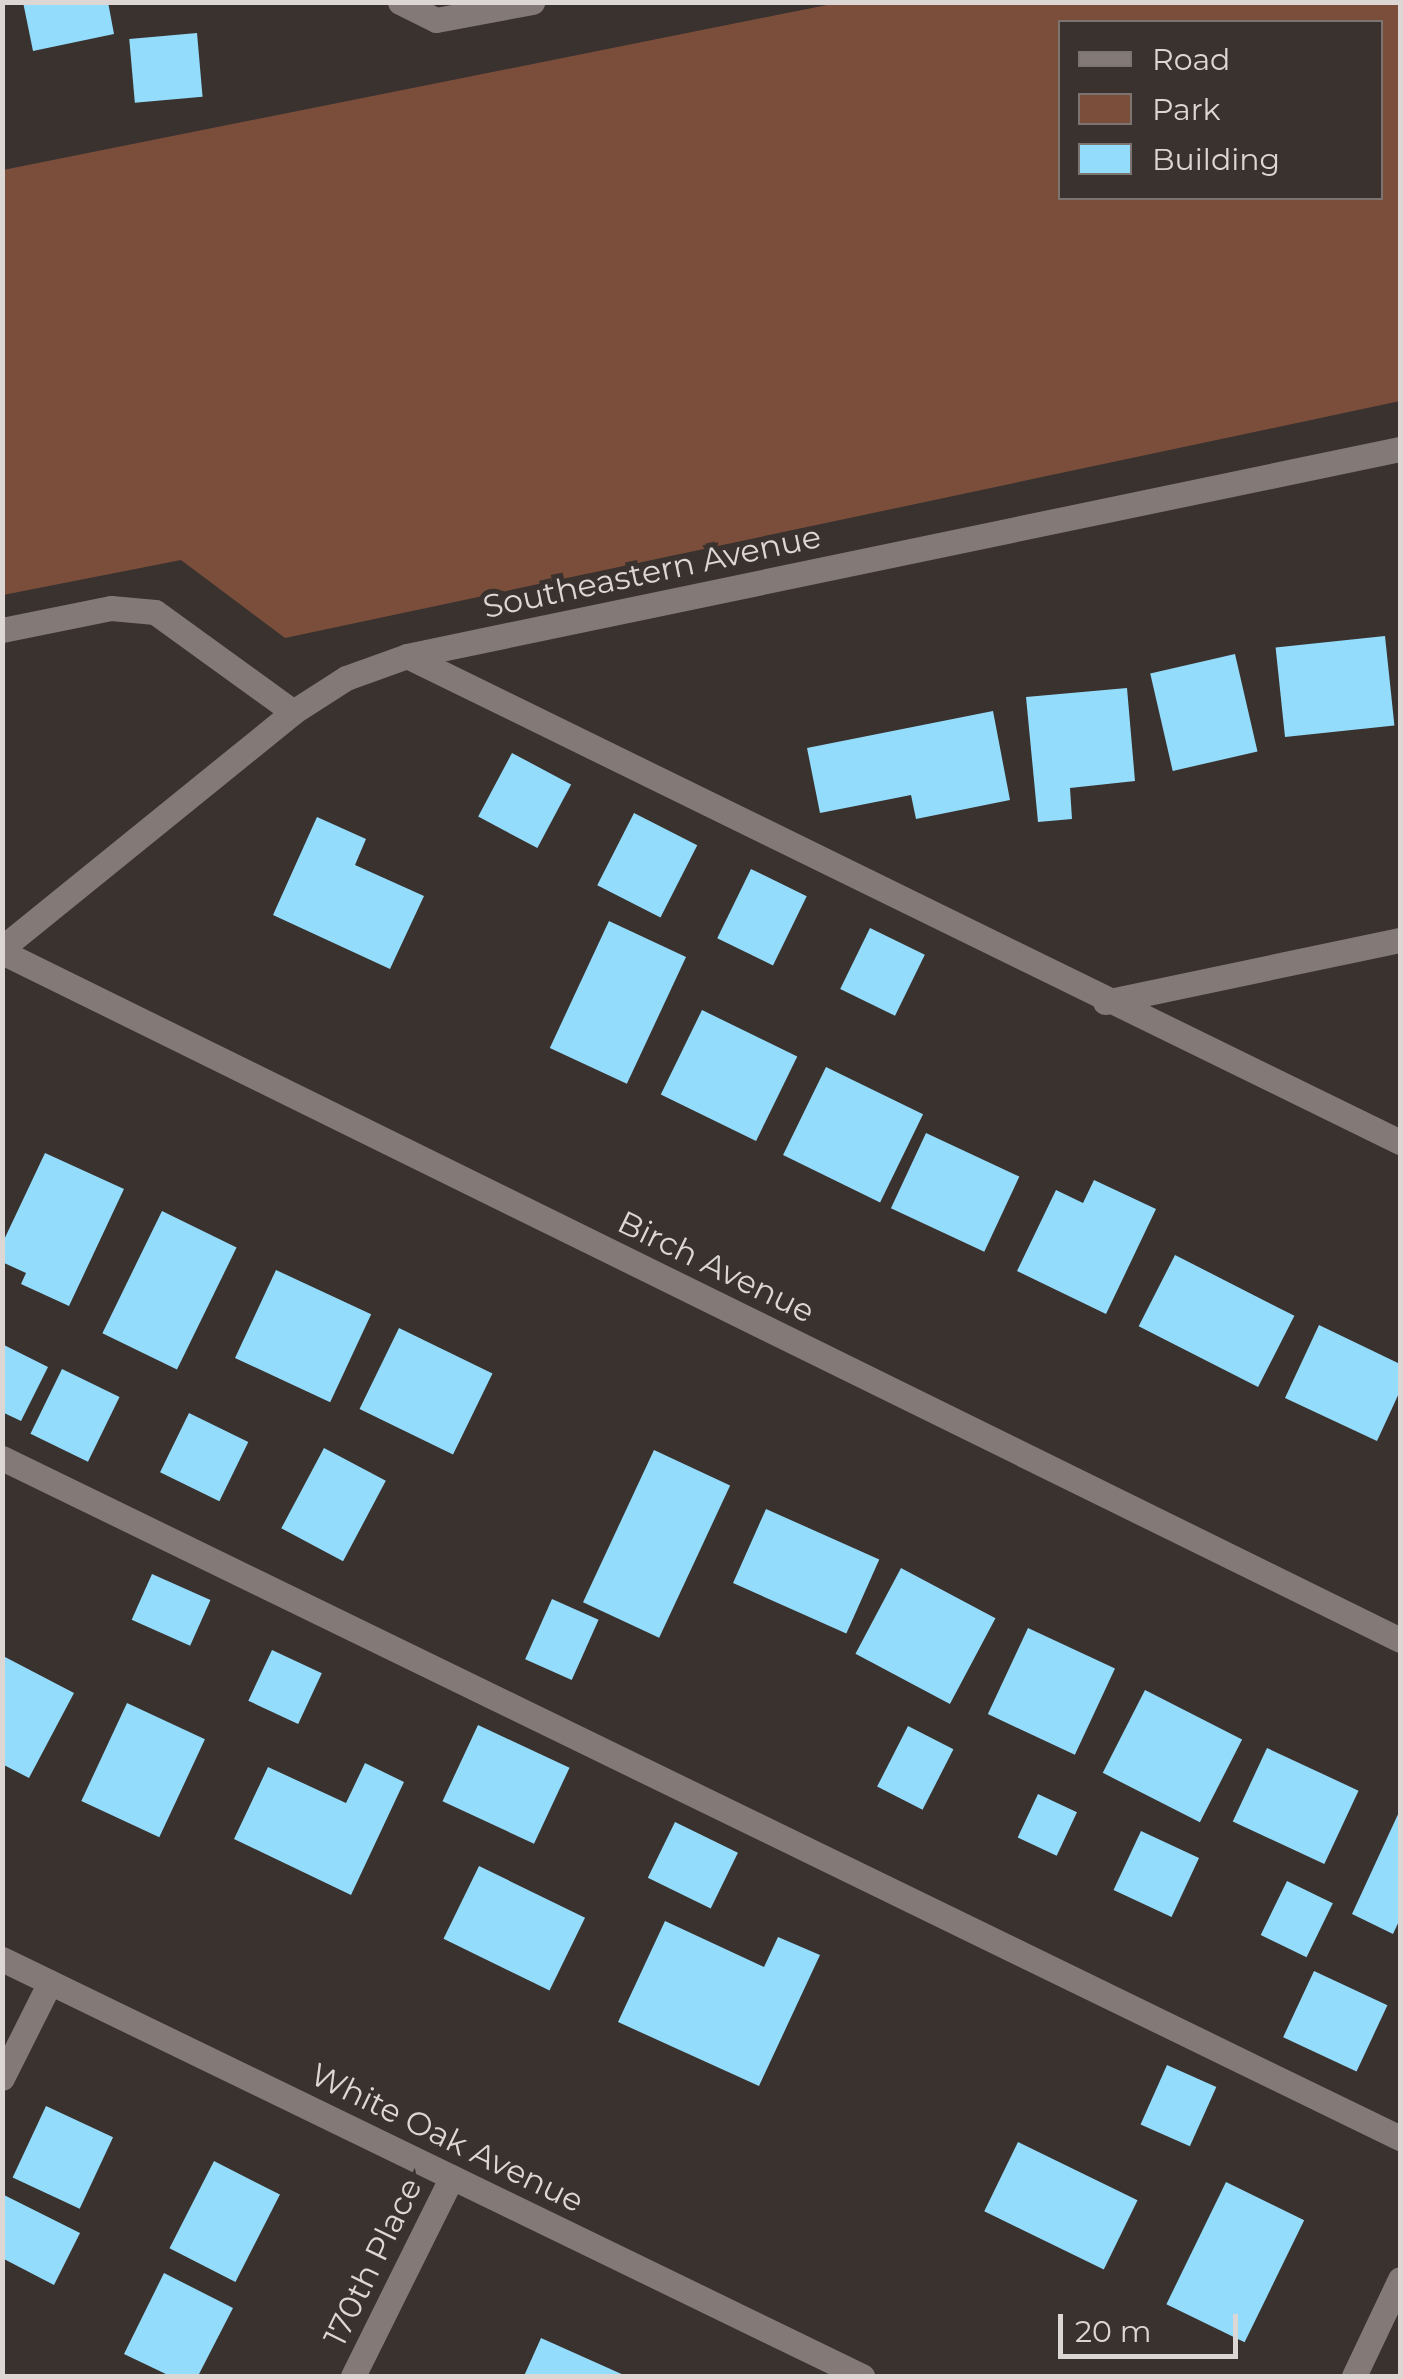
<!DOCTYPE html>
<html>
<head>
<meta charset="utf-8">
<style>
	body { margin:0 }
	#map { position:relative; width:1403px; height:2379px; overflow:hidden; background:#3a322f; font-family:Montserrat,sans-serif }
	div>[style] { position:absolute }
	.green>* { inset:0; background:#7b4e3b }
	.building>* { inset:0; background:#94dcfb; transform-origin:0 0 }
	.minor>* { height:25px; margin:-12.5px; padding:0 12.5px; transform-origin:12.5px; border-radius:12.5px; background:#837a77 }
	span { translate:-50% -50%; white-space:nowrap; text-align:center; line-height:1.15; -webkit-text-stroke:10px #3a322f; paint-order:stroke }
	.street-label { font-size:32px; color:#dcd7d5 }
	.frame { position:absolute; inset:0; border:5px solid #dcd7d5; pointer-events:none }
	.legend { position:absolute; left:1058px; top:20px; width:325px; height:180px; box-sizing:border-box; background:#3a322f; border:2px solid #7b7471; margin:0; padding:12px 18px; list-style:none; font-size:30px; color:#dcd7d5 }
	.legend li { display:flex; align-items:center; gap:20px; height:50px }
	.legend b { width:50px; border:2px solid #7b7471 }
	.scale { position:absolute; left:1058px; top:2314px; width:180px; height:45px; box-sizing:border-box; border:5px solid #dcd7d5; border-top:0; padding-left:12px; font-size:30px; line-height:35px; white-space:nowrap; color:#dcd7d5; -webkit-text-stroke:8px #3a322f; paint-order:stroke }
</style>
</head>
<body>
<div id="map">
	<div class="green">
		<i style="clip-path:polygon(evenodd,842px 2px,1400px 3px,1400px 401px,285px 638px,181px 560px,3px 595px,3px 170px,842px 2px,1060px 22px,1380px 22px,1380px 198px,1060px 198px,1060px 22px)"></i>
	</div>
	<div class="building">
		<i style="clip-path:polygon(23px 2px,108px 2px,114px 34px,33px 51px)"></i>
		<i style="left:197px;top:33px;width:64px;height:68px;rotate:85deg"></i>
		<i style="left:1385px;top:636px;width:90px;height:110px;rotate:84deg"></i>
		<i style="left:1235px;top:654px;width:100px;height:87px;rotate:77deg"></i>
		<i style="clip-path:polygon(1127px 688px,1135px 781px,1070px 788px,1072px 819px,1038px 822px,1026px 697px)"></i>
		<i style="clip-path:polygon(993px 711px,1010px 800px,916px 819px,911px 795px,820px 813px,807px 748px)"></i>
		<i style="left:512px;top:753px;width:67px;height:72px;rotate:28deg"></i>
		<i style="left:634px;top:813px;width:71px;height:81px;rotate:27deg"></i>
		<i style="clip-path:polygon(317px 817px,366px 839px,355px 865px,424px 896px,390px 969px,273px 915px)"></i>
		<i style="left:751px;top:869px;width:62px;height:77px;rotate:26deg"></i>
		<i style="left:609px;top:921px;width:85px;height:140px;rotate:25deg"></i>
		<i style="left:870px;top:928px;width:61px;height:68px;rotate:26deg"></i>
		<i style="left:702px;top:1010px;width:106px;height:94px;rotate:26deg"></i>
		<i style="left:826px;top:1067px;width:108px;height:98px;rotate:26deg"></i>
		<i style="left:926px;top:1133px;width:103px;height:83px;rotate:25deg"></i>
		<i style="clip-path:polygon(45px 1153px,124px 1189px,69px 1306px,21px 1284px,26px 1273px,2px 1262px,2px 1244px)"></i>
		<i style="clip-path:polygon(1094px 1180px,1156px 1209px,1106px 1314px,1017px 1271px,1056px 1190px,1083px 1203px)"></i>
		<i style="left:162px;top:1211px;width:83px;height:136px;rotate:26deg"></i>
		<i style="left:1175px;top:1255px;width:134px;height:80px;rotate:27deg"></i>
		<i style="left:276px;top:1270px;width:105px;height:97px;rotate:25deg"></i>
		<i style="clip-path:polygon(1319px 1325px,1400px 1364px,1400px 1391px,1377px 1441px,1285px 1398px)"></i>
		<i style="left:399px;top:1328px;width:104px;height:90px;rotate:26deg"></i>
		<i style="clip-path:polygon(2px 1344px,48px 1367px,21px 1421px,2px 1412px)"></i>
		<i style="left:62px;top:1369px;width:64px;height:72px;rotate:26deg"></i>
		<i style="left:189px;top:1413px;width:66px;height:66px;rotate:26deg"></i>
		<i style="left:324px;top:1448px;width:70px;height:91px;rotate:28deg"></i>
		<i style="left:654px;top:1450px;width:84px;height:168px;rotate:25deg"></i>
		<i style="left:766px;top:1509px;width:124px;height:81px;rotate:24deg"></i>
		<i style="left:901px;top:1568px;width:107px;height:97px;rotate:28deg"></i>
		<i style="left:152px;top:1574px;width:64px;height:50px;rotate:24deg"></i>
		<i style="left:552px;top:1599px;width:51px;height:66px;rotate:24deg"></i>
		<i style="left:1028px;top:1628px;width:96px;height:95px;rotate:25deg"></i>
		<i style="left:272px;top:1650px;width:55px;height:56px;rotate:25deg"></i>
		<i style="clip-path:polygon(5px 1657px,74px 1693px,29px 1778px,2px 1764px)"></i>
		<i style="left:1145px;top:1690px;width:109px;height:93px;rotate:27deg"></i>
		<i style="left:127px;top:1703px;width:86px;height:108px;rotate:25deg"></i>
		<i style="left:478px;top:1725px;width:101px;height:84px;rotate:25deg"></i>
		<i style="left:908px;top:1726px;width:51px;height:68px;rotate:27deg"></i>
		<i style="left:1267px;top:1748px;width:101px;height:81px;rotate:25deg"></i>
		<i style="clip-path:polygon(365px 1763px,404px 1782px,351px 1895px,234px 1839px,268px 1767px,346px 1803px)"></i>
		<i style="left:1038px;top:1794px;width:43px;height:48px;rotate:25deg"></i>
		<i style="clip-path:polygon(1400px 1810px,1400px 1919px,1393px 1934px,1352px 1914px)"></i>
		<i style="left:675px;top:1822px;width:70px;height:62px;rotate:26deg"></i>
		<i style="left:1141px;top:1831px;width:64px;height:65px;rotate:25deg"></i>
		<i style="left:479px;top:1866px;width:118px;height:81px;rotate:26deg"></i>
		<i style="left:1287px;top:1881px;width:51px;height:60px;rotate:26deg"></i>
		<i style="clip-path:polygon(665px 1921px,764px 1967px,778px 1937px,820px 1955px,759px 2086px,618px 2022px)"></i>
		<i style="left:1314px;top:1971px;width:81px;height:73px;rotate:25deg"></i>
		<i style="left:1167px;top:2065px;width:54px;height:65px;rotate:24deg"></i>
		<i style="left:46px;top:2106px;width:74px;height:79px;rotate:25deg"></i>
		<i style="left:1018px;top:2142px;width:133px;height:77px;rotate:26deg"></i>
		<i style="left:214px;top:2161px;width:74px;height:98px;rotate:27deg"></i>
		<i style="left:1226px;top:2182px;width:87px;height:136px;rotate:26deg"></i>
		<i style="clip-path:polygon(2px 2194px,80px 2233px,54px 2285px,2px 2258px)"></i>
		<i style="clip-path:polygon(164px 2273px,233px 2308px,198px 2376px,170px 2376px,124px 2354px)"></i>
		<i style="clip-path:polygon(541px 2338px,626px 2376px,524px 2376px)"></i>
	</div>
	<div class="minor">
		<i style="left:400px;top:2px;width:40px;rotate:26.6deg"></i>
		<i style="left:436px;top:20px;width:98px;rotate:-10.6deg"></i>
		<i style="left:2px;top:630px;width:111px;rotate:-11.4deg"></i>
		<i style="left:111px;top:608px;width:44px;rotate:5.2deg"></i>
		<i style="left:155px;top:612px;width:170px;rotate:35.9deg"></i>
		<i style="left:407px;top:656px;width:1106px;rotate:26.08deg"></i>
		<i style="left:2px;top:948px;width:375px;rotate:-39deg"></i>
		<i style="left:293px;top:712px;width:63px;rotate:-32.7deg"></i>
		<i style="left:346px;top:678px;width:65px;rotate:-19.8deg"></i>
		<i style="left:407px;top:656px;width:1014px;rotate:-11.78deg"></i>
		<i style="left:2px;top:952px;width:1558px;rotate:26.2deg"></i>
		<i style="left:1105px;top:1002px;width:301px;rotate:-11.9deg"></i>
		<i style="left:2px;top:1458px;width:1555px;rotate:25.94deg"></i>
		<i style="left:2px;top:1959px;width:956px;rotate:25.87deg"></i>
		<i style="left:2px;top:2078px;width:107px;rotate:-63.4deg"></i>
		<i style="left:353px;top:2376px;width:222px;rotate:-63.6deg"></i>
		<i style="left:1354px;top:2376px;width:107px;rotate:-64.6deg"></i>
	</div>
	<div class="street-label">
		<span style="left:652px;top:572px;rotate:-12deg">Southeastern Avenue</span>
		<span style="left:716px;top:1267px;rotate:26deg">Birch Avenue</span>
		<span style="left:447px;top:2138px;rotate:26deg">White Oak Avenue</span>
		<span style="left:373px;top:2262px;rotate:-64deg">170th Place</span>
	</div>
	<div class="frame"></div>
	<ul class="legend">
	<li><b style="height:12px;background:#837a77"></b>Road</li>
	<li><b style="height:28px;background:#7b4e3b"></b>Park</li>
	<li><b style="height:28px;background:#94dcfb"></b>Building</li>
	</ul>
	<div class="scale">20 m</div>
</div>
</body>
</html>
